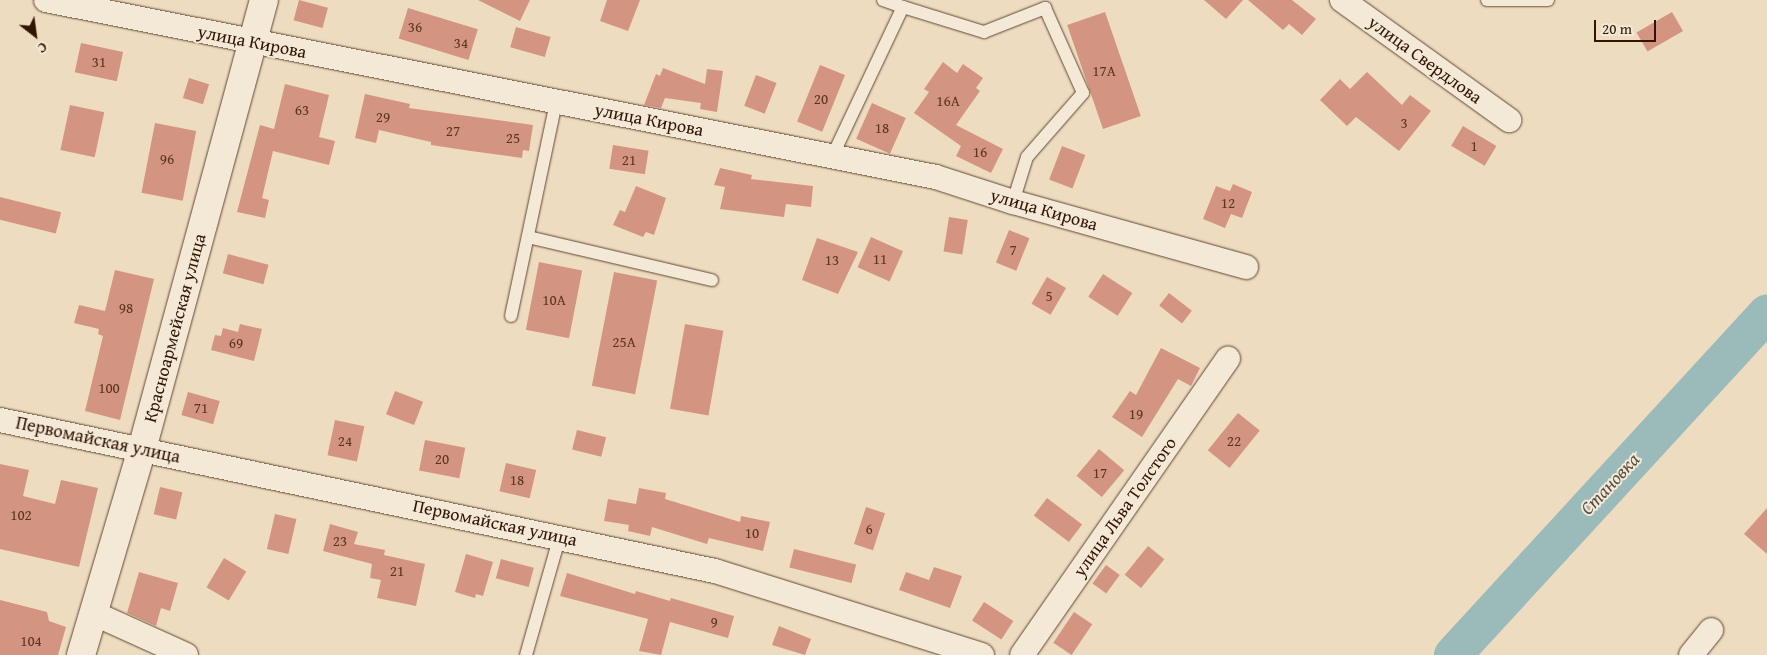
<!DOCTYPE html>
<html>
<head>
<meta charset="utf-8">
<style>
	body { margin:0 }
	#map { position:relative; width:1767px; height:655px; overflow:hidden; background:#eedcc1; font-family:"Gentium Book Plus",serif }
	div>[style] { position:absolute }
	.river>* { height:38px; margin:-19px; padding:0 19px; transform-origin:19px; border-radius:19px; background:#9bbaba }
	.building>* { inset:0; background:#d39581; transform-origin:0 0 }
	.roads { filter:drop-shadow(0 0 1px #604730) drop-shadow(0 0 1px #604730) }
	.lane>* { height:12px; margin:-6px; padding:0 6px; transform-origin:6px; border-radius:6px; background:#f4e8d7 }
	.street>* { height:24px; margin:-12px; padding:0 12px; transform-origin:12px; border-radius:12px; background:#f4e8d7 }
	.secondary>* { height:28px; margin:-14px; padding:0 14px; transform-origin:14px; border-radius:14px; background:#f4e8d7 }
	span { translate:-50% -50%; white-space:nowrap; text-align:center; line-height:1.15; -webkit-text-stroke:4px #f4e8d7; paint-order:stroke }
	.number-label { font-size:15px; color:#5a3520 }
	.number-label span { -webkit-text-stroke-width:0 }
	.street-label { font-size:18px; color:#311500 }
	.water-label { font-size:19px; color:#564f41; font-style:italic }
	.north { position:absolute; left:10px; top:10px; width:50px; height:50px; -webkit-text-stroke:4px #f4e8d7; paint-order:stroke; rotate:150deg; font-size:14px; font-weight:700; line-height:20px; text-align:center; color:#311500 }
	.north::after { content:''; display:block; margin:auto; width:18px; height:22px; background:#311500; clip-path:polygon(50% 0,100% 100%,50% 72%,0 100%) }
	.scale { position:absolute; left:1594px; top:20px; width:62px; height:22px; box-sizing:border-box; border:2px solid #311500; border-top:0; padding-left:6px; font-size:15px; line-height:18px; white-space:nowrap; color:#311500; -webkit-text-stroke:4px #f4e8d7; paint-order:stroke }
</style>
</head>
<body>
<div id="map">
	<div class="river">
		<i style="left:1453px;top:655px;width:464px;rotate:-47.4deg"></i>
	</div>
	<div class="building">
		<i style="left:299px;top:0;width:30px;height:21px;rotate:15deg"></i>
		<i style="clip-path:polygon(478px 0,530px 0,520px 21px)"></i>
		<i style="clip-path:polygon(607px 0,640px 0,628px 31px,600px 21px)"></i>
		<i style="clip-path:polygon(1204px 0,1243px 0,1226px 19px)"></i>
		<i style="clip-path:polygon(1248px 0,1292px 0,1316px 19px,1302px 35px,1289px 24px,1283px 30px)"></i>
		<i style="left:408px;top:8px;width:73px;height:32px;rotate:17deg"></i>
		<i style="left:1105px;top:12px;width:110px;height:40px;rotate:71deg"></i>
		<i style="left:1672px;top:12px;width:22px;height:41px;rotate:60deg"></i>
		<i style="left:516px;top:27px;width:36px;height:21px;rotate:16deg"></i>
		<i style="left:81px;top:43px;width:43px;height:30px;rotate:12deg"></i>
		<i style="clip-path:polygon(943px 62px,957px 73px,963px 64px,983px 78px,976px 88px,980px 91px,956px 125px,1003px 149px,991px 173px,956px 156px,961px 146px,914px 113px,929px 92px,924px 89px)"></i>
		<i style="left:820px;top:65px;width:27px;height:61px;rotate:22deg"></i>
		<i style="clip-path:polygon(663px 68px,705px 84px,707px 69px,723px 71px,717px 112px,700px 109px,701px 103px,665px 98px,661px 108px,644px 105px,656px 74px,660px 76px)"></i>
		<i style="clip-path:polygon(1367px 72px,1402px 105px,1410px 95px,1431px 111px,1399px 151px,1356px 117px,1347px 126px,1320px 100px,1340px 79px,1350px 89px)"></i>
		<i style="left:756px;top:75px;width:22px;height:33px;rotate:21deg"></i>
		<i style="left:189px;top:78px;width:21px;height:21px;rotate:17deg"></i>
		<i style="clip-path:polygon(285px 84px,329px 95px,319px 137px,335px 141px,329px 165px,273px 151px,262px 198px,269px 200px,265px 218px,237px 212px,260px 125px,274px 129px)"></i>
		<i style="clip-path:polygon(365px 94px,410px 104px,409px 108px,533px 125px,529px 151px,523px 150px,522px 158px,471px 151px,431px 145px,431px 142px,379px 130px,376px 143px,355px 138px)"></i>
		<i style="left:872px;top:103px;width:37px;height:39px;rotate:24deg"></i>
		<i style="left:70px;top:105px;width:35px;height:46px;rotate:12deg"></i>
		<i style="left:155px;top:123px;width:42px;height:71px;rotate:11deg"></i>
		<i style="left:1463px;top:126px;width:39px;height:23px;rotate:31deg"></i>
		<i style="left:613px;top:145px;width:36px;height:24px;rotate:9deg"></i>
		<i style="left:1062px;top:146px;width:25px;height:36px;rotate:21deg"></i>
		<i style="clip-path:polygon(720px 168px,752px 175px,751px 179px,813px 186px,811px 207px,786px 204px,784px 217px,720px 209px,725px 187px,714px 185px)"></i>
		<i style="clip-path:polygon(1233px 184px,1252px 192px,1242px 218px,1231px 214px,1225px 228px,1203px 219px,1216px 186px,1230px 191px)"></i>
		<i style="clip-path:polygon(636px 186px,666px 198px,654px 235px,646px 232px,643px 237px,613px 225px,620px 210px,625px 212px)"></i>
		<i style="left:0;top:197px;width:63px;height:22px;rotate:14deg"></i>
		<i style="left:949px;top:217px;width:19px;height:35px;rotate:9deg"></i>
		<i style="left:1009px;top:230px;width:22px;height:35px;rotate:22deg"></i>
		<i style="left:871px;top:237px;width:35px;height:33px;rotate:24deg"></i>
		<i style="clip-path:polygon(817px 238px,858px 252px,838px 294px,802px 280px)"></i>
		<i style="left:228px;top:254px;width:42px;height:20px;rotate:15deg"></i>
		<i style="left:539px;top:262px;width:44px;height:69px;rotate:11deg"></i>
		<i style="clip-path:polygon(115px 270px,154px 279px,120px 420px,85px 411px,103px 336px,98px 334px,99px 329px,74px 323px,79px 305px,105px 311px)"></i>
		<i style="left:614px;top:272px;width:44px;height:116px;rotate:11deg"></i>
		<i style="left:1103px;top:274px;width:35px;height:27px;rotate:33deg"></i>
		<i style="left:1047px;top:277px;width:22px;height:31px;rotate:30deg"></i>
		<i style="left:1169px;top:293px;width:29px;height:16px;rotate:38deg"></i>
		<i style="clip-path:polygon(240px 324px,262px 329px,254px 361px,211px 350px,215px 335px,221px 336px,223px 328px,238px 332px)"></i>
		<i style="left:685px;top:324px;width:39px;height:86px;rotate:10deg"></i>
		<i style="clip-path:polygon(1161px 348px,1200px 368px,1191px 386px,1178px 379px,1142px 437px,1112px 417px,1130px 391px,1136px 395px)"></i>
		<i style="left:395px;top:391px;width:30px;height:25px;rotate:21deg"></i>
		<i style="left:188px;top:392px;width:33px;height:24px;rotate:16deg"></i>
		<i style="left:1238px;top:413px;width:28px;height:48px;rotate:39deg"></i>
		<i style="left:335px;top:420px;width:30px;height:36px;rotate:12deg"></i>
		<i style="left:577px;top:430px;width:30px;height:20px;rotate:14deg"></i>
		<i style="left:425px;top:440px;width:41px;height:31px;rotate:11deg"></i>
		<i style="left:1099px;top:449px;width:33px;height:35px;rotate:40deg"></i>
		<i style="left:506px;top:463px;width:31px;height:29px;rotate:13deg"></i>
		<i style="clip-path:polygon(0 464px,29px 470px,23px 496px,55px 504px,61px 480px,98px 488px,79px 567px,0 549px)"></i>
		<i style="left:160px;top:487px;width:23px;height:28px;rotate:13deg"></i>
		<i style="clip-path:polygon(639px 488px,666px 493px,665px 499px,740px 522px,741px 516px,770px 522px,763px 551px,709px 538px,707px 544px,652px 527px,650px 536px,628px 531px,629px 525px,604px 521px,608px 499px,636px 504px)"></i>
		<i style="left:1047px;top:498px;width:44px;height:22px;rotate:37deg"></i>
		<i style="left:866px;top:507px;width:20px;height:39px;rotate:18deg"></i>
		<i style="clip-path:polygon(1767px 508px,1767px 554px,1744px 534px)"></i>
		<i style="left:275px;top:514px;width:22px;height:36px;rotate:13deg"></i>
		<i style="clip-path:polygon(330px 524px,358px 532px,354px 544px,385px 550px,384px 555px,425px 564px,416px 606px,377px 598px,381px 580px,370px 578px,372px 564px,323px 551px)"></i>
		<i style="left:1148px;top:546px;width:21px;height:37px;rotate:39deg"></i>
		<i style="left:794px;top:549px;width:64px;height:19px;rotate:14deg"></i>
		<i style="clip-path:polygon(466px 554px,493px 562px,483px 596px,476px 594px,475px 598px,455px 592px)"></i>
		<i style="left:224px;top:558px;width:26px;height:34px;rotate:31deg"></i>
		<i style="left:501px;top:559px;width:34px;height:20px;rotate:15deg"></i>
		<i style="left:1106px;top:565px;width:17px;height:23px;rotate:36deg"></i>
		<i style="clip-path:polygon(934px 567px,962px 576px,950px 608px,899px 590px,906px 572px,929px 580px)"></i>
		<i style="clip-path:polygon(139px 572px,178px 583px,170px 611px,161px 608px,156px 626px,127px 613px)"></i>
		<i style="clip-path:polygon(567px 573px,635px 594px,636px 591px,670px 601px,671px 598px,734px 616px,728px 638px,670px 622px,661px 655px,639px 651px,648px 619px,560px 596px)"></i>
		<i style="clip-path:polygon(0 600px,47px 612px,49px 621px,66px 627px,58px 655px,0 655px)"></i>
		<i style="left:984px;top:602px;width:35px;height:22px;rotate:33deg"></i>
		<i style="left:1074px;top:612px;width:22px;height:37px;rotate:34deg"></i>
		<i style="clip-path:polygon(779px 626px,811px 639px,805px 655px,772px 645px)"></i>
	</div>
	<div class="roads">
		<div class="lane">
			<i style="left:1487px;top:0;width:61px"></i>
			<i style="left:903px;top:7px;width:85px;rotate:17.2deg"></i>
			<i style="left:984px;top:32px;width:66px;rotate:-21.5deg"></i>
			<i style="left:1045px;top:8px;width:93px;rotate:65.9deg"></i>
			<i style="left:1083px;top:93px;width:85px;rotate:131.2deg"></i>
			<i style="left:1027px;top:157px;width:47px;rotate:107.3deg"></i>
			<i style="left:832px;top:157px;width:166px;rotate:-64.7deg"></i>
			<i style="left:903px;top:7px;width:21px;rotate:-161deg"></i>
			<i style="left:528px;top:237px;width:189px;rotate:13.2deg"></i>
			<i style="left:511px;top:316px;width:219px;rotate:-78.1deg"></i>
			<i style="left:526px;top:655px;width:124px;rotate:-74.1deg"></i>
		</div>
		<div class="street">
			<i style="left:46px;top:0;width:907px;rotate:11.25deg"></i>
			<i style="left:936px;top:177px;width:81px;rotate:18deg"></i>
			<i style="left:1013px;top:202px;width:242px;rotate:15.6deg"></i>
			<i style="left:1342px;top:0;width:206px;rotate:35.7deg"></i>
			<i style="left:0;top:420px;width:731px;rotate:11.93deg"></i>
			<i style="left:715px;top:571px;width:280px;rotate:17.5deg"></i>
			<i style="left:93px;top:613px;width:102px;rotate:24.3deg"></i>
			<i style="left:1022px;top:655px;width:361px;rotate:-55.2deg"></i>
			<i style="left:1691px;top:655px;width:32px;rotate:-51deg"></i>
		</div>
		<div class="secondary">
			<i style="left:81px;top:655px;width:215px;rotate:-73.5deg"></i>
			<i style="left:142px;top:449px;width:465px;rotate:-74.8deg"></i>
		</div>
	</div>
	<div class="number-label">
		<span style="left:415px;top:27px">36</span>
		<span style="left:461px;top:43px">34</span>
		<span style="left:99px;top:62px">31</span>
		<span style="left:1104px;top:71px">17А</span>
		<span style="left:821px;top:99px">20</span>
		<span style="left:948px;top:101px">16А</span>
		<span style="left:302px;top:110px">63</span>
		<span style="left:383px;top:117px">29</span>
		<span style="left:1404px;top:123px">3</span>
		<span style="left:882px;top:128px">18</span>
		<span style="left:453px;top:131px">27</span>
		<span style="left:513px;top:138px">25</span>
		<span style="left:1474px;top:146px">1</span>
		<span style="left:980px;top:152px">16</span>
		<span style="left:167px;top:159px">96</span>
		<span style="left:629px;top:160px">21</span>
		<span style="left:1228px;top:203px">12</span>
		<span style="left:1013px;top:250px">7</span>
		<span style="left:880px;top:259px">11</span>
		<span style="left:832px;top:260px">13</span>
		<span style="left:1049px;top:296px">5</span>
		<span style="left:554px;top:300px">10А</span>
		<span style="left:126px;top:308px">98</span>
		<span style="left:624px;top:342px">25А</span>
		<span style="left:236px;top:343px">69</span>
		<span style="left:109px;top:388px">100</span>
		<span style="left:201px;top:408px">71</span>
		<span style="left:1136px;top:414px">19</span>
		<span style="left:345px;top:441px">24</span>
		<span style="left:1234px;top:441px">22</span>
		<span style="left:442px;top:459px">20</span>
		<span style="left:1100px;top:473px">17</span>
		<span style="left:517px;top:480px">18</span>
		<span style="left:21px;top:515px">102</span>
		<span style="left:869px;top:529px">6</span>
		<span style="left:752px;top:533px">10</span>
		<span style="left:340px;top:541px">23</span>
		<span style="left:397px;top:571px">21</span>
		<span style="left:714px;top:622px">9</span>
		<span style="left:31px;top:641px">104</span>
	</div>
	<div class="street-label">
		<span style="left:252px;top:42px;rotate:11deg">улица Кирова</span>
		<span style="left:1425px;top:60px;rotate:36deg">улица Свердлова</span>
		<span style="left:649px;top:120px;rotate:11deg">улица Кирова</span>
		<span style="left:1044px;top:210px;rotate:16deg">улица Кирова</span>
		<span style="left:175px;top:328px;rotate:-75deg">Красноармейская улица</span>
		<span style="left:98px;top:440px;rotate:12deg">Первомайская улица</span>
		<span style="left:1125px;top:507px;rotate:-55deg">улица Льва Толстого</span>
		<span style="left:495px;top:523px;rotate:12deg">Первомайская улица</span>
	</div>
	<div class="water-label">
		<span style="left:1610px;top:484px;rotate:-47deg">Становка</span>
	</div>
	<div class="north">С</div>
	<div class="scale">20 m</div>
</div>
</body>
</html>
